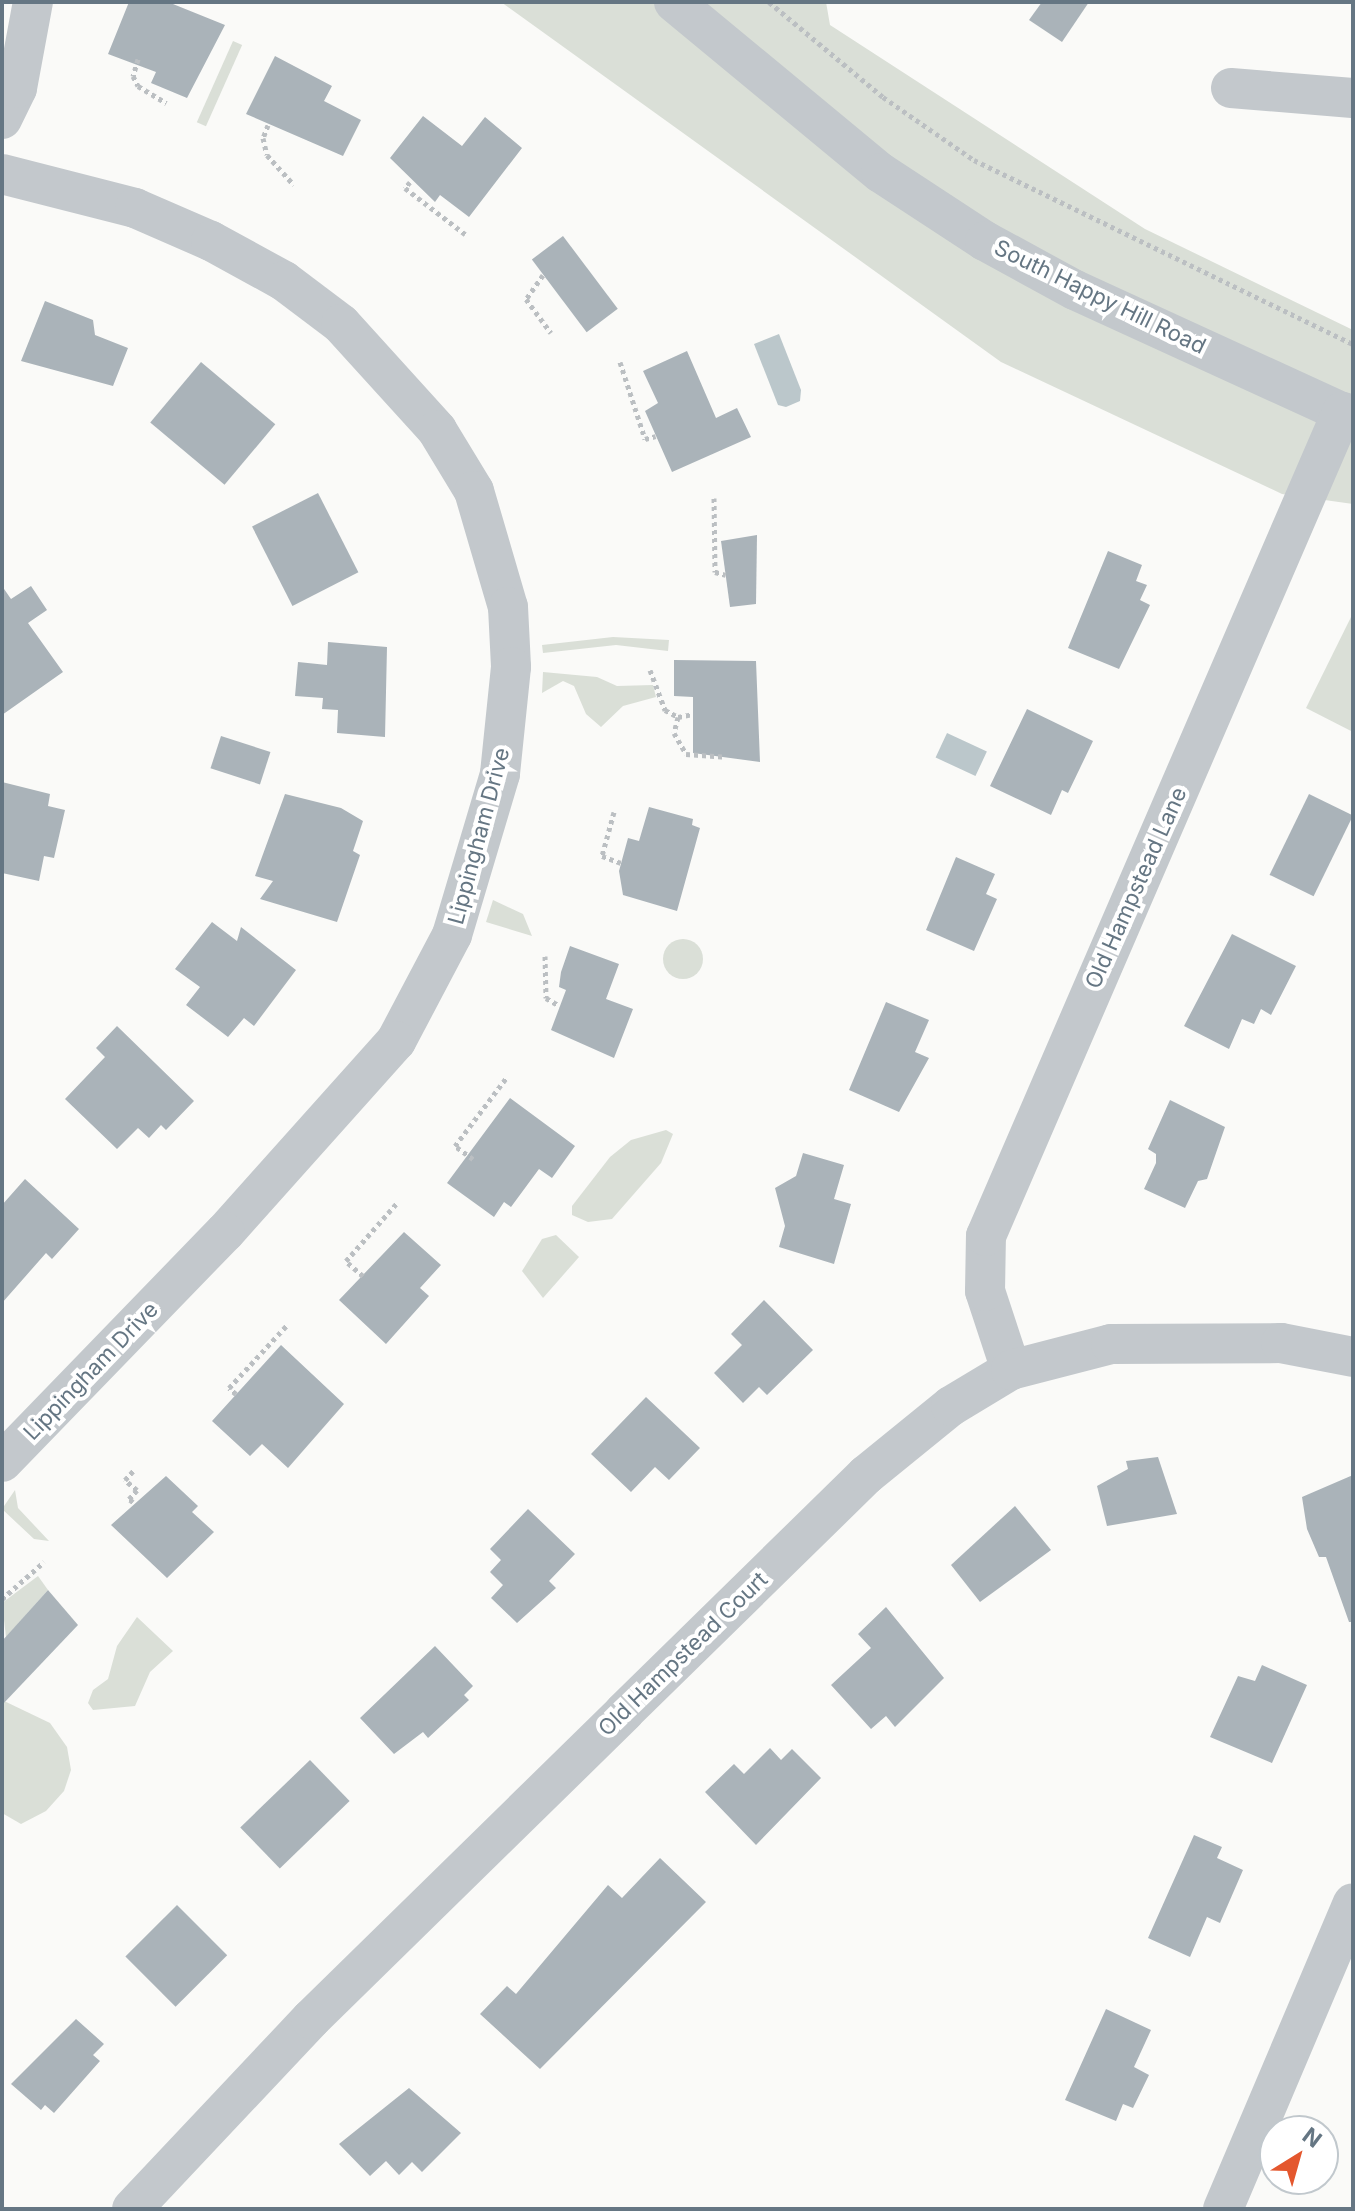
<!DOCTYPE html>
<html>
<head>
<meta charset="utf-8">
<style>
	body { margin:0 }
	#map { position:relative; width:1355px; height:2211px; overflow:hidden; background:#fafaf8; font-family:Inter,sans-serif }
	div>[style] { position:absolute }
	.green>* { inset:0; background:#dadfd7; transform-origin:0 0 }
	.round { border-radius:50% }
	.water>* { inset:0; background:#bbc7cb; transform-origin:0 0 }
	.building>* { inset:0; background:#aab3b9; transform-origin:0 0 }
	.path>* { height:5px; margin-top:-2.5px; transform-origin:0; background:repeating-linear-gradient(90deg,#bbbfc2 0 4px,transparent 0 8px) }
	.minor>* { height:40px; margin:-20px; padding:0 20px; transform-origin:20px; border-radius:20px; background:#c3c8cc }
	span { translate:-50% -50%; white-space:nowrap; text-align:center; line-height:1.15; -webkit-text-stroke:8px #fff; paint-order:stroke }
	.street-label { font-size:22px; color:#657683 }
	.frame { position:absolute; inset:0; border:4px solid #657683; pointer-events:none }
	.north { position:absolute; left:1259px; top:2115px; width:80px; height:80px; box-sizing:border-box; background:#fff; border:2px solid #c1c8cd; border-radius:50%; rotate:37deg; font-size:22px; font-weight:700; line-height:32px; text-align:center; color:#657683 }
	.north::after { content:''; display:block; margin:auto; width:28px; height:36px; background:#e4572e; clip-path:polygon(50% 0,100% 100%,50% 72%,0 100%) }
</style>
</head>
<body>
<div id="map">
	<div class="green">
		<i style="clip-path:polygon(501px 2px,826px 2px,830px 25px,1145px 229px,1353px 330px,1353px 504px,1282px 494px,1001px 362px)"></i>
		<i style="left:233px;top:41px;width:10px;height:89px;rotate:24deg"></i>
		<i style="clip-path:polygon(1353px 613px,1353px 732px,1306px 708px)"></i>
		<i style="clip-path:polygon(613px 637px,669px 640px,668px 651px,616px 645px,543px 653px,542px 645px)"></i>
		<i style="clip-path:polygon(543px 672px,597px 677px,617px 686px,653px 685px,656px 697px,623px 706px,601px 727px,586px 714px,574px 686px,563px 681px,542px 693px)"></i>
		<i style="clip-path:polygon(493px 900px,523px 914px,532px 936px,486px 922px)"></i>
		<i class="round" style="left:663px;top:939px;width:40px;height:40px"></i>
		<i style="clip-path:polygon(666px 1130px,673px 1134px,661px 1163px,612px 1219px,588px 1222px,572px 1215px,572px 1206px,610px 1157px,631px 1140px)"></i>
		<i style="clip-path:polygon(556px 1235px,579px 1257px,543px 1298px,522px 1271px,542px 1239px)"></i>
		<i style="clip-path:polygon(15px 1490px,18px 1508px,49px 1541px,34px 1539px,2px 1509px)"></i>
		<i style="clip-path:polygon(38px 1576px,48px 1590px,6px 1637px,2px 1603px)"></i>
		<i style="clip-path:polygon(137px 1617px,173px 1651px,150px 1672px,135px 1706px,93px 1710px,88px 1703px,93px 1690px,108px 1679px,117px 1646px)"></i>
		<i style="clip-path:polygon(2px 1700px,50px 1723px,67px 1747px,71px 1770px,64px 1791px,46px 1811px,21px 1824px,2px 1813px)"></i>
	</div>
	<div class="water">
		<i style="clip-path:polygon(779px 334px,801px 390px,800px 401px,786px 407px,778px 405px,754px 344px)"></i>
		<i style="left:947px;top:733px;width:44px;height:27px;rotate:25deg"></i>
	</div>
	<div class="building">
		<i style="clip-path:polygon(129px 2px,168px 2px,225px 25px,187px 98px,151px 83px,156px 72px,108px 54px)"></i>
		<i style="clip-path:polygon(1042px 2px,1089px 2px,1062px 42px,1029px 20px)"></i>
		<i style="clip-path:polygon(275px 56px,332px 86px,324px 101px,361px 120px,343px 156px,246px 114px)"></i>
		<i style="clip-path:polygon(423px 116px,462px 146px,485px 117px,522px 148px,469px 217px,440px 195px,435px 202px,390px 158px)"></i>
		<i style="left:563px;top:236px;width:91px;height:39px;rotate:53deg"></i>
		<i style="clip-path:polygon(45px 301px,93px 320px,95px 335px,128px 348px,113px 386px,21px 361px)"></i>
		<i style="clip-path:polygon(687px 351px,716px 418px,737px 408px,751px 437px,672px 472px,645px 411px,658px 403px,643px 371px)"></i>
		<i style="left:201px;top:362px;width:97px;height:79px;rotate:40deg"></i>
		<i style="left:318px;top:493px;width:89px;height:74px;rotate:63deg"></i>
		<i style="clip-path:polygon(757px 535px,756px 604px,730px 607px,721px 541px)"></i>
		<i style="clip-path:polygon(1108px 551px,1142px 565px,1136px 581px,1147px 585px,1140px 600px,1150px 605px,1119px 669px,1068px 648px)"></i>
		<i style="clip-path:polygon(2px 586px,11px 599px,31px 586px,47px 610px,28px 623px,63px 672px,2px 715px)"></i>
		<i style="clip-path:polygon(328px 642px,387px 647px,385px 737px,337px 733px,338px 710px,322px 709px,323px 698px,295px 696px,298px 662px,327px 665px)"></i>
		<i style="clip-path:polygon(674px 660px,756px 661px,760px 762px,693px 753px,693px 697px,674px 696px)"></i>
		<i style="clip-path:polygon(1027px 709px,1093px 741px,1068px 793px,1062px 790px,1051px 815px,990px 786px)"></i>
		<i style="left:221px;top:736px;width:52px;height:34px;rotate:18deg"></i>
		<i style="clip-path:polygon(2px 782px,50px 794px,48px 806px,65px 810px,54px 858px,44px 856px,39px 881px,2px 873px)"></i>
		<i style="clip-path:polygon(285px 794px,341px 808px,363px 821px,353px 851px,360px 855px,337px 922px,260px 899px,273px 881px,255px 876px)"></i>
		<i style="left:1309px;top:794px;width:49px;height:90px;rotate:26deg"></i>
		<i style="clip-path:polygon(649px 807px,693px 819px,692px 825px,700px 828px,677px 911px,623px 895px,619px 871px,628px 838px,639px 841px)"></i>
		<i style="clip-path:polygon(956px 857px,995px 874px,986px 894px,997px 899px,974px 951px,926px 930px)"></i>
		<i style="clip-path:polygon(212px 922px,237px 941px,241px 927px,296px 970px,254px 1026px,244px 1018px,228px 1037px,186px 1005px,200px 987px,175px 969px)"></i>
		<i style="clip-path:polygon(1232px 934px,1296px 966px,1271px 1015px,1261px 1009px,1254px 1024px,1242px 1019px,1229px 1049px,1184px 1026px)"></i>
		<i style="clip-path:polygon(570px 946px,619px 964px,606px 999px,633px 1009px,614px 1058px,551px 1030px,566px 990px,559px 987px,561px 972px)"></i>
		<i style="clip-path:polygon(886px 1002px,929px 1020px,915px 1052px,929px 1058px,899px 1112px,849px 1090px)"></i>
		<i style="clip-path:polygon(117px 1026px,194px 1101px,166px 1130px,161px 1125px,149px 1138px,138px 1128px,117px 1149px,65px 1099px,105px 1057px,96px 1048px)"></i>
		<i style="clip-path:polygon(510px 1098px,575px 1146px,552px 1178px,539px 1169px,511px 1207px,504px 1202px,494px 1217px,447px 1183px)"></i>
		<i style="clip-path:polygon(1170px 1100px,1225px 1127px,1207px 1179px,1198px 1181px,1185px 1208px,1144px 1189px,1156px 1163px,1156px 1154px,1148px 1149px)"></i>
		<i style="clip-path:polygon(803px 1153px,844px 1165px,834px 1199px,851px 1204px,834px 1264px,779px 1247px,785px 1226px,775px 1188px,796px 1176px)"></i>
		<i style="clip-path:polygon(25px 1179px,79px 1229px,52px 1259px,46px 1253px,2px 1303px,2px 1205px)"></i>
		<i style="clip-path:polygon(404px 1232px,441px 1265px,420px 1288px,429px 1296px,386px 1344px,339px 1300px)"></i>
		<i style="clip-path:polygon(764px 1300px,813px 1350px,767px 1395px,759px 1387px,743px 1403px,714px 1373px,742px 1345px,731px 1334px)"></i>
		<i style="clip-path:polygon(281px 1345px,344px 1404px,288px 1468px,262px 1444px,250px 1456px,212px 1421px)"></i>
		<i style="clip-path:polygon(646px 1397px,700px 1448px,669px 1480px,655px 1467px,631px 1492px,591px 1454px)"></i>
		<i style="clip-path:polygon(1158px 1457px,1177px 1514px,1107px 1526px,1097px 1486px,1128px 1469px,1126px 1461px)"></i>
		<i style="clip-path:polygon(1353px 1475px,1353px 1622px,1349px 1622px,1326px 1557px,1319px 1557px,1307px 1529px,1302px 1497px)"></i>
		<i style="clip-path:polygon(166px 1476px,198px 1506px,192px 1512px,214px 1532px,167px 1578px,111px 1525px)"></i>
		<i style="clip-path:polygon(1015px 1506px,1051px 1550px,980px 1602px,951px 1565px)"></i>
		<i style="clip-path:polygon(528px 1509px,575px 1554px,549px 1581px,556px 1588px,517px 1623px,491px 1598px,503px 1585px,490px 1572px,501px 1560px,490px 1549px)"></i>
		<i style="clip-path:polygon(48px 1590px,78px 1625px,2px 1705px,2px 1641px)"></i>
		<i style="clip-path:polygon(886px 1607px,944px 1678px,895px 1727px,886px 1716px,871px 1729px,831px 1685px,871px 1648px,858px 1634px)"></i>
		<i style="clip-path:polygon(435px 1646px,473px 1686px,464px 1695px,469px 1700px,428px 1738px,423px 1732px,394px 1754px,360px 1718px)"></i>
		<i style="clip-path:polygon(1262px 1665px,1307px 1685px,1272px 1763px,1210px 1737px,1238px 1676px,1255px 1681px)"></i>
		<i style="clip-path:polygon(770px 1748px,781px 1760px,792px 1749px,821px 1778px,756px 1845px,705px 1792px,734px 1764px,744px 1774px)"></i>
		<i style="left:310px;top:1760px;width:57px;height:97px;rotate:46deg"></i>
		<i style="clip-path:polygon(1194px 1835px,1222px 1847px,1217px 1858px,1243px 1870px,1220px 1923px,1207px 1917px,1190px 1957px,1148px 1938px)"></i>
		<i style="clip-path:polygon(660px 1858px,706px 1902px,540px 2069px,480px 2014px,507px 1986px,516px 1994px,608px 1885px,622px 1898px)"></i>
		<i style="left:177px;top:1905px;width:71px;height:73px;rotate:45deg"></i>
		<i style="clip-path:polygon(1106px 2009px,1151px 2030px,1134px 2067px,1149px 2075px,1133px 2108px,1123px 2104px,1116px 2121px,1065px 2100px)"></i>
		<i style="clip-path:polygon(76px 2019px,104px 2044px,93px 2055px,100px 2061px,54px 2113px,45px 2105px,41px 2110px,11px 2084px)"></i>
		<i style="clip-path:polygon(409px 2088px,461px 2133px,422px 2172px,412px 2162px,399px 2175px,386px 2161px,370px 2176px,339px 2144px)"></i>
	</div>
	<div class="path">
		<i style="left:769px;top:2px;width:148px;rotate:39.8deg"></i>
		<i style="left:883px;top:97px;width:111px;rotate:34.7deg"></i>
		<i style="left:974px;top:160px;width:421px;rotate:25.9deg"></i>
		<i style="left:138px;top:59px;width:18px;rotate:106deg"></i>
		<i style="left:133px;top:76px;width:11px;rotate:63deg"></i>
		<i style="left:138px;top:86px;width:33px;rotate:31deg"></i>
		<i style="left:268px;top:125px;width:14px;rotate:111deg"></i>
		<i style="left:263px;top:138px;width:17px;rotate:77deg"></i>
		<i style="left:267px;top:155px;width:40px;rotate:48deg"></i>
		<i style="left:410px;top:182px;width:8px;rotate:130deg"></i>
		<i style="left:405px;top:188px;width:76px;rotate:37.5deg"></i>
		<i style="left:543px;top:275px;width:29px;rotate:125deg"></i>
		<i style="left:526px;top:299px;width:42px;rotate:53.7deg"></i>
		<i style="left:620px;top:362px;width:81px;rotate:72deg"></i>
		<i style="left:645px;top:439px;width:11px;rotate:-15deg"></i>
		<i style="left:714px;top:498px;width:74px;rotate:89.2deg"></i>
		<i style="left:715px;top:572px;width:11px;rotate:15deg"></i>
		<i style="left:650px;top:670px;width:43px;rotate:69.4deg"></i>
		<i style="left:665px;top:710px;width:15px;rotate:28deg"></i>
		<i style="left:678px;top:717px;width:15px;rotate:-11deg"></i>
		<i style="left:678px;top:717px;width:16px;rotate:104deg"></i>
		<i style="left:674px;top:733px;width:24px;rotate:60deg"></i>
		<i style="left:686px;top:754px;width:39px;rotate:4deg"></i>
		<i style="left:614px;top:812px;width:46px;rotate:105.3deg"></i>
		<i style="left:602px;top:856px;width:20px;rotate:20deg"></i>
		<i style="left:545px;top:956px;width:42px;rotate:88.6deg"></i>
		<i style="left:546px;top:998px;width:16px;rotate:30deg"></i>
		<i style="left:473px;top:1159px;width:22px;rotate:-144deg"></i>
		<i style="left:455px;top:1146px;width:86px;rotate:-53deg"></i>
		<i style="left:363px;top:1276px;width:23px;rotate:-139deg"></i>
		<i style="left:346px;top:1261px;width:77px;rotate:-48.7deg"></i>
		<i style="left:236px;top:1394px;width:9px;rotate:-139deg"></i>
		<i style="left:229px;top:1388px;width:87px;rotate:-47.3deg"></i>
		<i style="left:133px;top:1502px;width:5px;rotate:-143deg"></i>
		<i style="left:129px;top:1499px;width:12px;rotate:-48deg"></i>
		<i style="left:137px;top:1490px;width:16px;rotate:-140deg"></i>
		<i style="left:125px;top:1480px;width:15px;rotate:-48deg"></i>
		<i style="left:2px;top:1599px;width:56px;rotate:-41.4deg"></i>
	</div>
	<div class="minor">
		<i style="left:674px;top:2px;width:268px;rotate:39.6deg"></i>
		<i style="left:881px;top:173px;width:124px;rotate:33.2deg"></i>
		<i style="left:985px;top:241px;width:102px;rotate:28.6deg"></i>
		<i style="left:1075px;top:290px;width:306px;rotate:24.6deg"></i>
		<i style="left:1231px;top:88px;width:122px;rotate:4.7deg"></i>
		<i style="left:2px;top:119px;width:34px;rotate:-64deg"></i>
		<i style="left:17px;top:88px;width:87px;rotate:-79.5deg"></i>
		<i style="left:2px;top:174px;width:137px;rotate:14.3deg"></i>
		<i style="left:135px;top:208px;width:83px;rotate:23.5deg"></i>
		<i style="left:211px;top:241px;width:83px;rotate:28.7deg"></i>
		<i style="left:284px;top:281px;width:71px;rotate:37deg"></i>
		<i style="left:341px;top:324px;width:143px;rotate:47.8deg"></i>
		<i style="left:437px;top:430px;width:71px;rotate:58.8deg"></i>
		<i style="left:474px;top:491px;width:121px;rotate:73.7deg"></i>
		<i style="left:508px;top:607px;width:60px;rotate:87.1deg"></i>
		<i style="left:511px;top:667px;width:108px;rotate:95.9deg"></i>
		<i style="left:500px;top:774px;width:168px;rotate:106.6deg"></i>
		<i style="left:452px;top:935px;width:120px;rotate:117.8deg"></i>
		<i style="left:396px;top:1041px;width:256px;rotate:131.8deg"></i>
		<i style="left:225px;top:1232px;width:320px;rotate:134.1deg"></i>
		<i style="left:1011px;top:1370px;width:83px;rotate:-108.2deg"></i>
		<i style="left:985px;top:1291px;width:55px;rotate:-89deg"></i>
		<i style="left:986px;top:1236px;width:898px;rotate:-66.63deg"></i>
		<i style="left:132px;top:2209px;width:261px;rotate:-46.7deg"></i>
		<i style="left:311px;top:2019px;width:438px;rotate:-44.4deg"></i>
		<i style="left:624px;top:1712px;width:339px;rotate:-44.4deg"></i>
		<i style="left:866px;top:1475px;width:109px;rotate:-39.1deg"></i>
		<i style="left:951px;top:1406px;width:70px;rotate:-31deg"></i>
		<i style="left:1011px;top:1370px;width:103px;rotate:-14.6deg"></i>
		<i style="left:1111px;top:1344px;width:170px;rotate:-0.3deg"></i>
		<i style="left:1281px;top:1343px;width:73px;rotate:11deg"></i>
		<i style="left:1223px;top:2209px;width:332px;rotate:-67deg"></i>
	</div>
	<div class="street-label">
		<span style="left:1100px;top:297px;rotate:26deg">South Happy Hill Road</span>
		<span style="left:479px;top:836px;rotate:-75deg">Lippingham Drive</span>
		<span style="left:1136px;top:888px;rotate:-66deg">Old Hampstead Lane</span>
		<span style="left:91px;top:1371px;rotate:-46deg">Lippingham Drive</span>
		<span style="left:683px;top:1654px;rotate:-44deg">Old Hampstead Court</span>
	</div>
	<div class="frame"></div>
	<div class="north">N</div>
</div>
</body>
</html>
